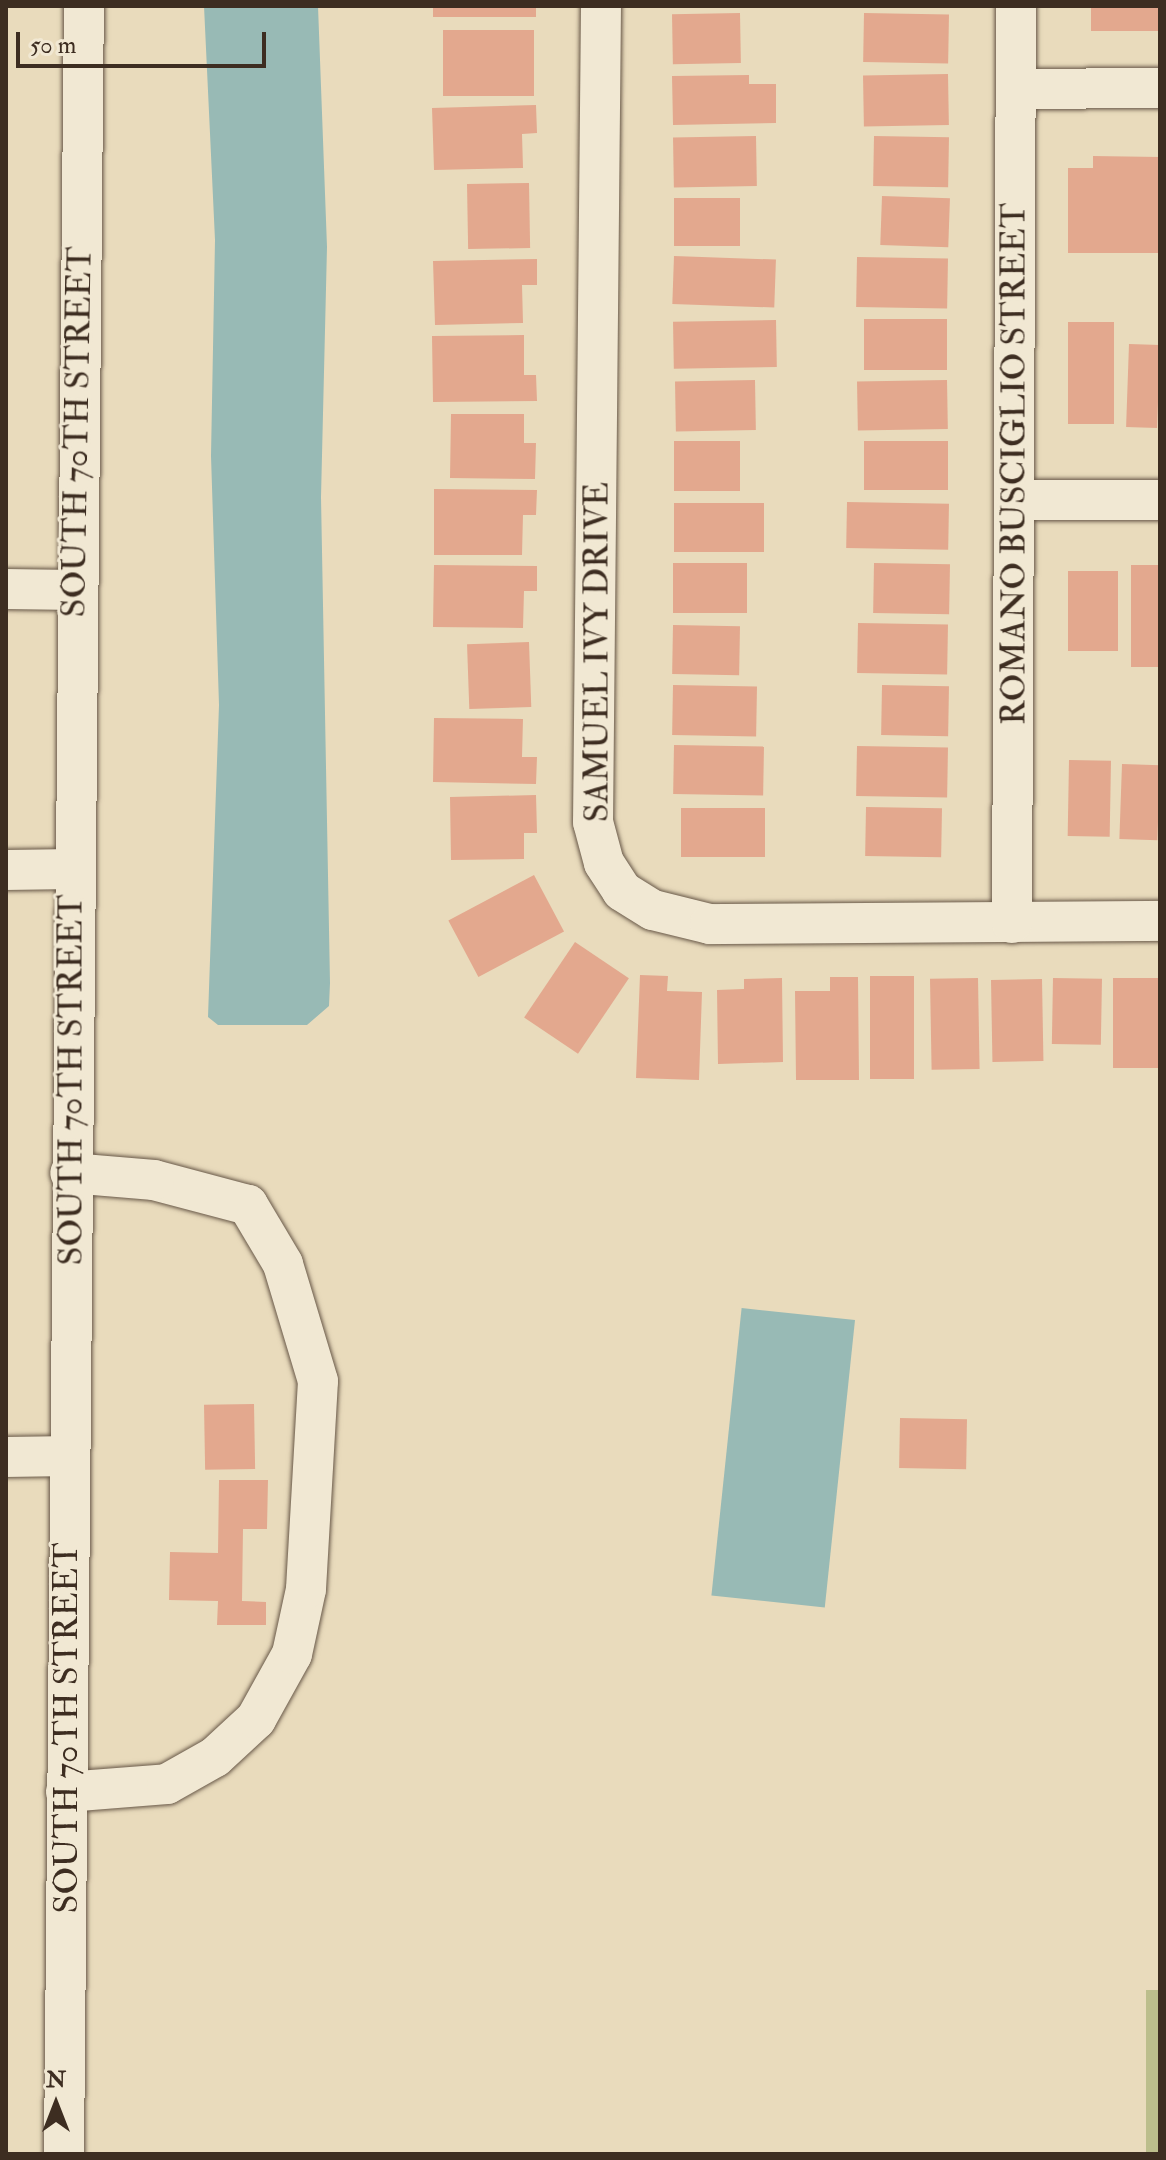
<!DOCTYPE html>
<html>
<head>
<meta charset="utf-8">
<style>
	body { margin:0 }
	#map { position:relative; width:1166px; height:2160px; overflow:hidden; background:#e9dbbc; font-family:"IM FELL Double Pica",serif }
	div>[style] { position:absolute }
	.green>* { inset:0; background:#bcbe8c; transform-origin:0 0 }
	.water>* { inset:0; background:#98bab5; transform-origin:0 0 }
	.building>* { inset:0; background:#e3a88e; transform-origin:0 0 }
	.roads { filter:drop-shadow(0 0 2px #685848) drop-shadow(0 0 2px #685848) }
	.minor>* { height:40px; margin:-20px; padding:0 20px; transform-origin:20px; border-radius:20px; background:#f1e8d3 }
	span { translate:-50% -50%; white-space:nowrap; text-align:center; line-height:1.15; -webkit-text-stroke:6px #f1e8d3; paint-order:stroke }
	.street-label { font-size:34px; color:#3d2d21 }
	.frame { position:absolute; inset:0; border:8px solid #3d2d21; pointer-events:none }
	.north { position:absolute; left:16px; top:2064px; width:80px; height:80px; -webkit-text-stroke:6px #f1e8d3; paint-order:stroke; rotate:0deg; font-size:22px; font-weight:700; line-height:32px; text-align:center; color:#3d2d21 }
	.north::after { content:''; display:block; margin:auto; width:28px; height:36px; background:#3d2d21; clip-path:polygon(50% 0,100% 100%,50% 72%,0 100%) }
	.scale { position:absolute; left:16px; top:32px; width:250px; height:36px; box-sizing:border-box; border:4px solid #3d2d21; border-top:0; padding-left:10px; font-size:24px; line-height:28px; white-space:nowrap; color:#3d2d21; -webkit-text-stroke:6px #f1e8d3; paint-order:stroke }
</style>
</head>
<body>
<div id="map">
	<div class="green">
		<i style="left:1146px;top:1990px;width:14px;height:164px"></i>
	</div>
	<div class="water">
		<i style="clip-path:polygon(204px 6px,318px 6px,327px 247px,321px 497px,330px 983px,329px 1006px,307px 1025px,218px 1025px,208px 1017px,219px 705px,211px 456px,215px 240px)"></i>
		<i style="left:855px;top:1320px;width:289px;height:114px;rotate:96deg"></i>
	</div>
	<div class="building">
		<i style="left:433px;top:6px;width:103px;height:11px"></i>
		<i style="left:1091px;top:6px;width:69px;height:25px"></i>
		<i style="left:740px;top:13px;width:50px;height:68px;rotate:89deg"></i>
		<i style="left:864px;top:13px;width:85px;height:49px;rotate:1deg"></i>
		<i style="left:443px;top:30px;width:91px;height:66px"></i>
		<i style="left:948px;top:74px;width:51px;height:85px;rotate:89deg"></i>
		<i style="clip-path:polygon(749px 75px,749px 84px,776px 84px,776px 123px,673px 125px,672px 76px)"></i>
		<i style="clip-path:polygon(536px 105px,537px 133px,522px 134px,523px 168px,434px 170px,432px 108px)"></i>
		<i style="left:756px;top:136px;width:50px;height:83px;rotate:89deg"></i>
		<i style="left:874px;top:136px;width:75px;height:50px;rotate:1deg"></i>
		<i style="clip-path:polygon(1093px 156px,1160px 157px,1160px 253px,1068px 253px,1068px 168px,1093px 168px)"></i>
		<i style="left:529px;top:183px;width:65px;height:62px;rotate:89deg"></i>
		<i style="left:882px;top:196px;width:68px;height:49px;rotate:2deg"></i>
		<i style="left:674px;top:198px;width:66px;height:48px"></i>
		<i style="left:674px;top:256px;width:102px;height:48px;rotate:2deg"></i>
		<i style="left:857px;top:257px;width:91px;height:50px;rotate:1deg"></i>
		<i style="clip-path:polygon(537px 259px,537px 285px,522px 285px,523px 323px,435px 325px,433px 261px)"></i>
		<i style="left:864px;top:319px;width:83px;height:51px"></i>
		<i style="left:776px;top:320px;width:47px;height:103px;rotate:89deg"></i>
		<i style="left:1068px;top:322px;width:46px;height:102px"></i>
		<i style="clip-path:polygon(524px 335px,524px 375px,536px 375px,537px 401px,433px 402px,432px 336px)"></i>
		<i style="left:1129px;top:344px;width:31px;height:83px;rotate:2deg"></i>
		<i style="left:755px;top:380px;width:50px;height:80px;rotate:89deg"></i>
		<i style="left:947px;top:380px;width:49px;height:90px;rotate:89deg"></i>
		<i style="clip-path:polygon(451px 414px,524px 414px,524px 443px,536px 443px,535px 479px,450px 478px)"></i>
		<i style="left:674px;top:441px;width:66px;height:50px"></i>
		<i style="left:864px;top:441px;width:84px;height:49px"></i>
		<i style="clip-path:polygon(434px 489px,537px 490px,536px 515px,523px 515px,522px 555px,434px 555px)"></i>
		<i style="left:847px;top:502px;width:102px;height:46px;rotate:1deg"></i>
		<i style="left:674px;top:503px;width:90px;height:49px"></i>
		<i style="left:673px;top:563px;width:74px;height:50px"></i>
		<i style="left:874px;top:563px;width:76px;height:50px;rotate:1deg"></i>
		<i style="clip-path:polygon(434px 565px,537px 566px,537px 591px,524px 591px,523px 628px,433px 627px)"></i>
		<i style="left:1131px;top:565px;width:29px;height:102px"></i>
		<i style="left:1068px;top:571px;width:50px;height:80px"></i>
		<i style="left:858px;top:623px;width:90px;height:50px;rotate:1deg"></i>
		<i style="left:673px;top:625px;width:67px;height:49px;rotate:1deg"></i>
		<i style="left:529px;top:642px;width:65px;height:62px;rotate:88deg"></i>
		<i style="left:673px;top:685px;width:84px;height:50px;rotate:1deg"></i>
		<i style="left:882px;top:685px;width:67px;height:50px;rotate:1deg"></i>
		<i style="clip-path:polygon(434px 718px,523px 719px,522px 757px,537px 757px,536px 784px,433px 782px)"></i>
		<i style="left:674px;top:745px;width:90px;height:49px;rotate:1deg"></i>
		<i style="left:857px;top:746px;width:91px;height:50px;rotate:1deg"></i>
		<i style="left:1069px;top:760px;width:42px;height:76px;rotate:1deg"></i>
		<i style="left:1122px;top:764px;width:38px;height:75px;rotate:2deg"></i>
		<i style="clip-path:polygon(536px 795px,537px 833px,524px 833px,524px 859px,451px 860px,450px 797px)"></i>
		<i style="left:866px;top:807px;width:76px;height:49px;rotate:1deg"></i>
		<i style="left:681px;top:808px;width:84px;height:49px"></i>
		<i style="left:534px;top:875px;width:64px;height:97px;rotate:62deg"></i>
		<i style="left:575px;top:942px;width:65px;height:91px;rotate:34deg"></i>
		<i style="clip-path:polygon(640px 975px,668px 976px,667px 991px,702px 992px,699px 1080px,636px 1078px)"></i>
		<i style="left:870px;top:976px;width:44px;height:103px"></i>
		<i style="clip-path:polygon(830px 977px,858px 977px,859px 1080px,796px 1080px,795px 991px,830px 991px)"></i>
		<i style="clip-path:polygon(782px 978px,783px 1062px,718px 1064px,717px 990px,744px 989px,744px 979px)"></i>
		<i style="left:978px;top:978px;width:91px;height:48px;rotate:89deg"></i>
		<i style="left:1053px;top:978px;width:49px;height:66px;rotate:1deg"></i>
		<i style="left:1160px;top:978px;width:90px;height:47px;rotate:90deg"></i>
		<i style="left:1042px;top:979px;width:82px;height:51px;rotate:89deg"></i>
		<i style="left:254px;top:1404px;width:65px;height:50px;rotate:89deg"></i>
		<i style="left:900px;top:1418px;width:67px;height:50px;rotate:1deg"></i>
		<i style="clip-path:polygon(219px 1480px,268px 1480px,267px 1529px,243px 1529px,242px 1601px,266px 1602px,266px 1625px,217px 1625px,218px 1601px,169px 1600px,170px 1552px,218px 1553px)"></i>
	</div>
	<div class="roads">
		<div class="minor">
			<i style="left:601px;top:6px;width:816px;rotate:90.56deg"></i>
			<i style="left:593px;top:822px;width:42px;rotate:75deg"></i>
			<i style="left:604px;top:863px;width:33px;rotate:57deg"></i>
			<i style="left:622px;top:891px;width:36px;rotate:32deg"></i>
			<i style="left:653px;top:910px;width:59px;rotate:13.8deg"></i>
			<i style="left:710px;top:924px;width:450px;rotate:-0.4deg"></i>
			<i style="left:1016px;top:89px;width:144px;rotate:-0.4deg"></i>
			<i style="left:1014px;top:500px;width:146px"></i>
			<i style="left:6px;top:589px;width:68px;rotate:0.8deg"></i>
			<i style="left:6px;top:870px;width:66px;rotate:-0.9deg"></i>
			<i style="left:1012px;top:923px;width:917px;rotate:-89.75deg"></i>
			<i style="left:6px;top:1457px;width:63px;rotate:-0.9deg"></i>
			<i style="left:66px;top:1792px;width:101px;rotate:-4.5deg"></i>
			<i style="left:167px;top:1784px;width:55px;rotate:-29.4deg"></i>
			<i style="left:215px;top:1757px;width:56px;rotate:-42.8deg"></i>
			<i style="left:256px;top:1719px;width:74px;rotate:-61deg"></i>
			<i style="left:292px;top:1654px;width:66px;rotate:-77.8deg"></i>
			<i style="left:306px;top:1589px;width:208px;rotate:-86.7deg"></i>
			<i style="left:318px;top:1381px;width:122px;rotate:-106.7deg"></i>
			<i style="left:283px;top:1264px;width:69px;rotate:-120.7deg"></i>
			<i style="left:248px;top:1205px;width:97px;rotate:-165.1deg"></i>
			<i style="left:154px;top:1180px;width:84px;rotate:-175.2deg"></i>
			<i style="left:64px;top:2154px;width:2148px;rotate:-89.47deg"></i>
		</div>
	</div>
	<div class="street-label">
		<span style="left:77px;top:432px;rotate:-89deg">SOUTH 70TH STREET</span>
		<span style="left:1014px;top:464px;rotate:-90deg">ROMANO BUSCIGLIO STREET</span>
		<span style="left:597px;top:652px;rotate:-90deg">SAMUEL IVY DRIVE</span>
		<span style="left:71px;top:1080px;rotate:-90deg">SOUTH 70TH STREET</span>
		<span style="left:67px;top:1728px;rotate:-90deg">SOUTH 70TH STREET</span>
	</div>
	<div class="frame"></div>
	<div class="north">N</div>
	<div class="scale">50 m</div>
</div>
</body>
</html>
